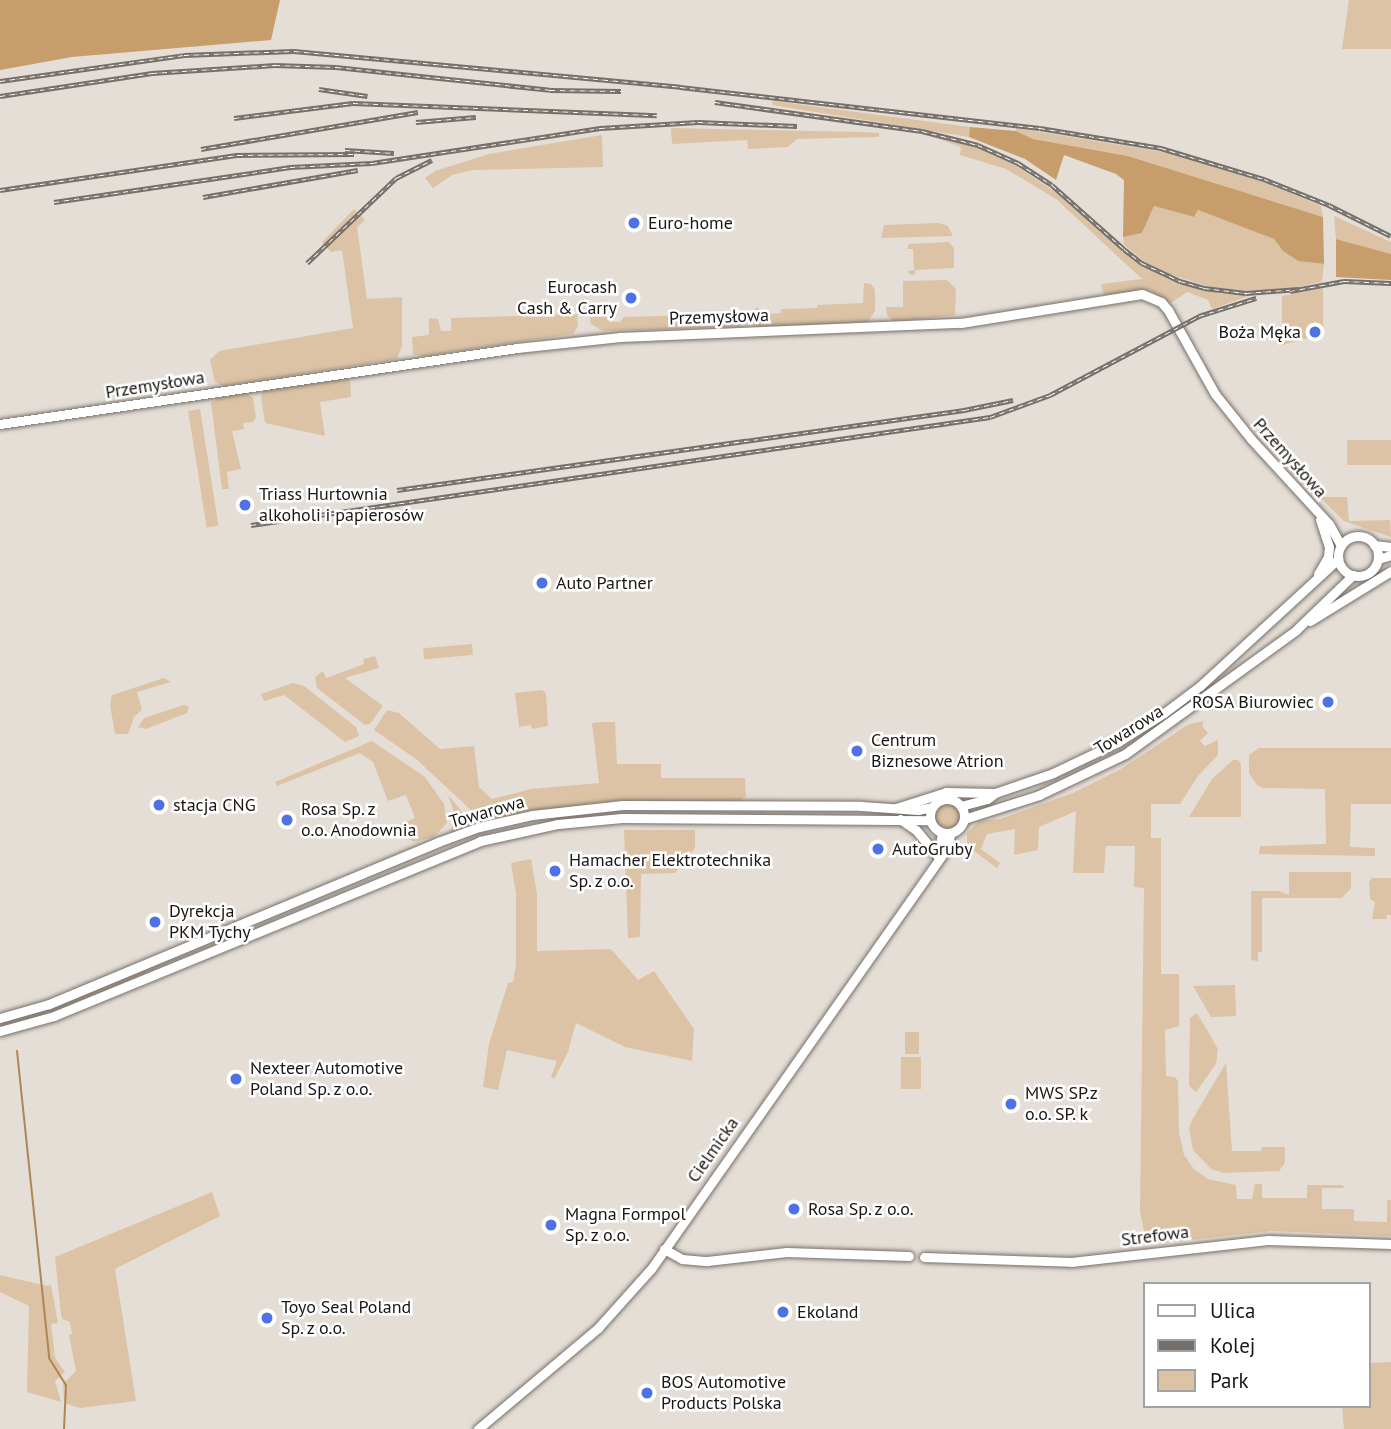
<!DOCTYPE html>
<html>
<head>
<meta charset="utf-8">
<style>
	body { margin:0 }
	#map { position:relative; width:1391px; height:1429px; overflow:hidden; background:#e5ded6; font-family:"PT Sans",sans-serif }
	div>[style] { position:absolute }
	.green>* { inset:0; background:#dcc3a5; transform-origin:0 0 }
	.round { border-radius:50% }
	.forest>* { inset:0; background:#c79d6b }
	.stream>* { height:2px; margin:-1px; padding:0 1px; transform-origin:1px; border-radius:1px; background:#ae8654 }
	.roads { filter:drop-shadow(0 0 2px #76706a) drop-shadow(0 0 2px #76706a) }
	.tertiary>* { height:9px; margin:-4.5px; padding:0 4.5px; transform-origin:4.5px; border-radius:4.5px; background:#fff }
	.tertiary>.ring { margin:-4.5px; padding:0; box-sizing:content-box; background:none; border:9px solid #fff; border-radius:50% }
	.rail>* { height:4.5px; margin-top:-2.25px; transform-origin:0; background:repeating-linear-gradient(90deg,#fff 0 5px,#746f6a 0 10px); box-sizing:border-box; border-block:2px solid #746f6a }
	.dots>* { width:19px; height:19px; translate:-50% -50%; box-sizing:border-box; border:4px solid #fff; border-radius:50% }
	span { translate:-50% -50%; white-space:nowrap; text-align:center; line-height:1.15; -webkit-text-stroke:5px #fff; paint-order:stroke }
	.poi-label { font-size:18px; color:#191614 }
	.left { translate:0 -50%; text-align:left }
	.right { translate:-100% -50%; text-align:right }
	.street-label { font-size:18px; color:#191614 }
	.legend { position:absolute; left:1143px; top:1282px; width:228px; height:126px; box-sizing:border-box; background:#fff; border:2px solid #a3a2a1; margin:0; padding:9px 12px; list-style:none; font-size:21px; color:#191614 }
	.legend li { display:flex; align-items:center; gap:14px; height:35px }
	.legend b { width:35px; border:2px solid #a3a2a1 }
</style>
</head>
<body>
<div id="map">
	<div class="green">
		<i style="clip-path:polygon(1349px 0,1391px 0,1391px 49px,1342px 49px)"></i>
		<i style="clip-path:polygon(773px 101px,970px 127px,969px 137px,772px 105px)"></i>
		<i style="clip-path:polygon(671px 128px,863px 132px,879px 133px,879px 137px,797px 139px,788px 147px,748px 149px,747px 140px,672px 144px)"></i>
		<i style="clip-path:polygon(1016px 128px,1169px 153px,1270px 184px,1321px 206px,1323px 217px,1128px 156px,1033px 139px,1016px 131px)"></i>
		<i style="clip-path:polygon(602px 135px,603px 167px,473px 170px,452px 175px,433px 188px,425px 178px,435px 171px,489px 154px)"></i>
		<i style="clip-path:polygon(927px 135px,976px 147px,1011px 162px,1064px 198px,1139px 263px,1168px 279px,1222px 294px,1252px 295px,1212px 309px,1208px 300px,1187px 292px,1171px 303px,1149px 290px,1104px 295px,1101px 284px,1142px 279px,1056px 199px,1006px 169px,960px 155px,961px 147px)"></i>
		<i style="clip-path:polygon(1154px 206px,1194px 217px,1198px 210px,1274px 239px,1283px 251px,1298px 261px,1324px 264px,1322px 282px,1282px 290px,1238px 291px,1213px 288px,1169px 274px,1145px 262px,1124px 245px,1123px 237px,1142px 233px)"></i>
		<i style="clip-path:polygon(354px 209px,365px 220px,357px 227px,367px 299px,402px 297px,402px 346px,397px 359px,223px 386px,215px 382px,210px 360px,219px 351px,353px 328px,342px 250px,331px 252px,322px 242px)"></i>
		<i style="clip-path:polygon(1334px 216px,1391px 242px,1391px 254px,1336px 239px)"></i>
		<i style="clip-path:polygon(939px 223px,948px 226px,953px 236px,881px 238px,884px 225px)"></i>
		<i style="clip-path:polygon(949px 242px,954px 248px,954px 268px,915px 270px,915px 275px,909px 274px,908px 271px,914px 270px,913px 249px,907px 249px,909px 244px)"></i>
		<i style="clip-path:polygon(947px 280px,956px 289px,955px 315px,895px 322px,887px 315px,884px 290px,886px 307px,903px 307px,903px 281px)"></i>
		<i style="clip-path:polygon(864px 283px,871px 284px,875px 290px,875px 311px,868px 322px,758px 327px,752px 324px,752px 314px,756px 308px,759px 308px,759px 314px,781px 313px,781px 309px,817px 308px,817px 305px,863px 303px)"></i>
		<i style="clip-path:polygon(1323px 288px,1323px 334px,1282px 345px,1282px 296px)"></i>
		<i style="clip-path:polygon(595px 313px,607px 314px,609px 322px,620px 322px,624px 317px,734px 314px,742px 318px,743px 323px,739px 327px,603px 331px,591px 324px,590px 318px)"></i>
		<i style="clip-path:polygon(577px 314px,578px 326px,573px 334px,424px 356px,413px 355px,412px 337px,429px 335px,429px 318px,438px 319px,441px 331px,451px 331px,451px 318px)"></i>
		<i style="clip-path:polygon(343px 377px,350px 380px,351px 397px,320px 402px,325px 436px,265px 423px,261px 397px,264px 388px)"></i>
		<i style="clip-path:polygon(245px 392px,253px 398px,256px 417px,253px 422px,243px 423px,244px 429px,232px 431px,241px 469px,227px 472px,229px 489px,222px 489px,211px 403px,223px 395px)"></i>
		<i style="left:200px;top:409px;width:118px;height:12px;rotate:81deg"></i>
		<i style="left:1391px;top:440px;width:25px;height:44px;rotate:90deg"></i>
		<i style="clip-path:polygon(1320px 497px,1347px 497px,1349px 521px,1390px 520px,1391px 537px,1344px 521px)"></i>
		<i style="left:472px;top:644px;width:11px;height:49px;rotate:85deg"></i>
		<i style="clip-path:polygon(375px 656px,379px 668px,345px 678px,383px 706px,370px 724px,365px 725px,317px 688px,315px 677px,323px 671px,326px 678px,364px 664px,363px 659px)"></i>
		<i style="clip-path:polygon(164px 678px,171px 682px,137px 692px,142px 710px,134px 717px,128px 734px,115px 734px,110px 705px,112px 695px)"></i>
		<i style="clip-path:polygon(293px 683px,304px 686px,356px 727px,359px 736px,345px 742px,284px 695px,264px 701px,261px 694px)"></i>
		<i style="clip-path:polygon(542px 690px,546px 693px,548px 726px,532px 729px,531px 725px,519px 727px,515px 693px)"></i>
		<i style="clip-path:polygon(184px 705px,189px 707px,187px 713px,146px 729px,138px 727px,144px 718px)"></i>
		<i style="clip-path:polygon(387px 710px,399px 713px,440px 749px,474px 746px,479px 787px,492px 799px,531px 789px,599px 783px,592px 723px,600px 722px,615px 722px,617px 764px,661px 764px,661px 778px,745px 778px,746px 796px,738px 802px,591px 804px,485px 819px,473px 812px,416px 759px,374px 730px)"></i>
		<i style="clip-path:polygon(1204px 721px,1202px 726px,1208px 733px,1200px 741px,1205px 746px,1218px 740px,1218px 755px,1198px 776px,1180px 804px,1151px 804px,1151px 838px,1161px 838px,1161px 974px,1179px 974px,1179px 1026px,1165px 1030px,1166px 1076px,1175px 1077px,1178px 1081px,1179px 1133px,1184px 1155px,1194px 1169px,1208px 1179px,1236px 1185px,1237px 1199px,1252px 1199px,1255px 1184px,1262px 1184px,1262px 1198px,1307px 1198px,1307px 1185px,1342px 1185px,1345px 1188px,1322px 1188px,1322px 1209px,1354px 1209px,1354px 1221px,1387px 1222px,1387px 1200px,1391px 1200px,1391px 1236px,1271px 1231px,1147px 1245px,1140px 1212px,1144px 888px,1134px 887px,1135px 846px,1106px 846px,1104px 873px,1073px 873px,1076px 811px,1039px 827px,1038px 850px,1014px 855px,1015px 829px,987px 834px,981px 849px,1000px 863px,997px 868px,967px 846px,967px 833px,979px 821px,1000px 819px,1073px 793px,1121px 769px,1189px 724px)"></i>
		<i style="clip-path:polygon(372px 741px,425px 777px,444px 804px,447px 823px,434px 837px,414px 842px,397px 832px,398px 825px,415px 818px,406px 795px,388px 801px,373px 762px,360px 753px,277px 786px,275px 782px)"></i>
		<i style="clip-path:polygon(1259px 748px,1391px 748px,1391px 804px,1351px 804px,1350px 847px,1375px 848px,1375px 856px,1259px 854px,1260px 846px,1326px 844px,1325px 789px,1263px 788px,1257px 785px,1249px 773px,1249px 755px)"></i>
		<i style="clip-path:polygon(1233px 760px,1238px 760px,1241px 765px,1241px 817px,1189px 817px,1212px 779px)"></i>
		<i style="clip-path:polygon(448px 795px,455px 803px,473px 825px,450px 834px,455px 815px)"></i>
		<i class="round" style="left:934px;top:803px;width:26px;height:26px"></i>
		<i style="clip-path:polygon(624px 830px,695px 830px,695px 848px,675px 873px,641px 874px,640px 937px,628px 938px)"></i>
		<i style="clip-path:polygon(531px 859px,537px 894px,537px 951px,611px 949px,638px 980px,654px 971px,694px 1029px,692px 1061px,625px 1047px,576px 1023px,568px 1052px,554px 1079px,551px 1077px,557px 1061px,507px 1050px,498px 1090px,483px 1087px,489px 1044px,508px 983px,513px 982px,516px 964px,516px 894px,511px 863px)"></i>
		<i style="clip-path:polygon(1289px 872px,1351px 872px,1351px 888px,1342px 898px,1262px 898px,1262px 952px,1258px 952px,1258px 961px,1251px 960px,1251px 891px,1279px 891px,1289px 895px)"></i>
		<i style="clip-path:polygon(1372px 878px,1391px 878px,1391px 915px,1387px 915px,1387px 919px,1372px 919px,1375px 902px,1370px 899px,1369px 882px)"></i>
		<i style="clip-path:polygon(189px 951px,130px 980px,48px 1014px,0 1027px,0 1022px,49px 1009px)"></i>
		<i style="clip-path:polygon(1235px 985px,1236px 1016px,1211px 1017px,1193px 986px)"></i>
		<i style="clip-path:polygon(1197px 1013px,1218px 1049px,1216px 1064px,1196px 1092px,1189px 1086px,1190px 1018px)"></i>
		<i style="left:905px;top:1032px;width:14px;height:22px"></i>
		<i style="left:901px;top:1057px;width:20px;height:32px"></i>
		<i style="clip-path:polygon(1226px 1063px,1232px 1151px,1261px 1151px,1262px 1147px,1285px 1147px,1285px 1163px,1279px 1171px,1224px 1173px,1211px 1169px,1193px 1150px,1189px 1128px,1192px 1120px)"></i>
		<i style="clip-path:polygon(212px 1192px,220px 1216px,115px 1269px,136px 1401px,80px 1408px,64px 1403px,63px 1384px,76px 1371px,69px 1335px,72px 1334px,70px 1322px,62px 1319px,61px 1314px,55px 1257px)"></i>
		<i style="clip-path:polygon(0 1275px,47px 1286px,51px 1285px,58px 1323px,51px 1324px,55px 1358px,65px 1372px,55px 1381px,61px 1402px,27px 1392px,29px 1306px,0 1292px)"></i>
		<i style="clip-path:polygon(1391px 1362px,1391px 1429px,1344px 1429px,1342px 1406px,1368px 1406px,1368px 1363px)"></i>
	</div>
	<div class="forest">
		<i style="clip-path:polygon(0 0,280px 0,271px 40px,72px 57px,0 70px)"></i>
		<i style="clip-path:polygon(970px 127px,1016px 131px,1033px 139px,1128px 156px,1323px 217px,1324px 264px,1298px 261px,1283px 251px,1274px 239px,1198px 210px,1194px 217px,1154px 206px,1142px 233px,1123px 237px,1124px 180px,1116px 174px,1064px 155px,1056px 180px,1025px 159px,969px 137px)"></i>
		<i style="clip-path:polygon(1336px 239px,1391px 254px,1391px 280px,1336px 277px)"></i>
	</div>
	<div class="stream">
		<i style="left:17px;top:1051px;width:309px;rotate:84deg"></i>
		<i style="left:49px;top:1358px;width:32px;rotate:58deg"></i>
		<i style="left:66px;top:1385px;width:44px;rotate:92.6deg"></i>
	</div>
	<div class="roads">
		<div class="tertiary">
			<i style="left:0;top:424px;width:523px;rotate:-8.36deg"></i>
			<i style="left:517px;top:348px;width:104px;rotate:-6.1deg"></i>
			<i style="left:620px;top:337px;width:341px;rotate:-2.4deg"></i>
			<i style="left:961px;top:323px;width:183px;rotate:-9.1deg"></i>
			<i style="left:1142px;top:294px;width:21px;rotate:23deg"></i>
			<i style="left:1161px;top:302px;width:11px;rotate:49deg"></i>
			<i style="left:1168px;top:310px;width:96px;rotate:60.8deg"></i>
			<i style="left:1215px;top:394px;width:58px;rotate:51.3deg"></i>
			<i style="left:1251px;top:439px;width:115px;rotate:47.5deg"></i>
			<i style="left:1329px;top:524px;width:25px;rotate:61deg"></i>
			<i class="ring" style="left:1338px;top:536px;width:31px;height:31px"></i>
			<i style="left:1374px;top:545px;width:17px;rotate:7deg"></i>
			<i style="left:1378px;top:559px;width:14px;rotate:-17deg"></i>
			<i style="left:1318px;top:574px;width:20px;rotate:-60deg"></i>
			<i style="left:1328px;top:557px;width:10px;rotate:-84deg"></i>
			<i style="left:1329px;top:547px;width:29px;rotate:-108deg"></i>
			<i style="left:1310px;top:621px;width:95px;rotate:-31.7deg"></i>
			<i class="ring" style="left:930px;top:799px;width:25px;height:25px"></i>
			<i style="left:961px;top:806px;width:27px;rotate:-15deg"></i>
			<i style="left:987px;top:799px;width:9px;rotate:-36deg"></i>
			<i style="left:896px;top:808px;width:52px;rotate:-17.7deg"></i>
			<i style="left:946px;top:792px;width:49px;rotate:1.2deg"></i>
			<i style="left:995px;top:793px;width:61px;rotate:-19deg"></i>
			<i style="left:1053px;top:773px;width:72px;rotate:-25.5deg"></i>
			<i style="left:1118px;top:742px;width:54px;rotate:-32.2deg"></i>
			<i style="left:1164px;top:713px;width:45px;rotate:-36.9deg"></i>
			<i style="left:1200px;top:686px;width:188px;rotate:-42.6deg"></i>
			<i style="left:900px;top:819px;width:19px;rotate:35deg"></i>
			<i style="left:916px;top:830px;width:34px;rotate:50deg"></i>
			<i style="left:964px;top:819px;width:79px;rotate:-17.7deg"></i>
			<i style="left:1039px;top:795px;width:95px;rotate:-25.5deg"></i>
			<i style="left:1125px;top:754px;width:211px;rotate:-35.9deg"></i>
			<i style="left:1296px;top:630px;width:79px;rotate:-44deg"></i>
			<i style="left:938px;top:856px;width:23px;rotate:-80deg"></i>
			<i style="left:0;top:1018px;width:51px;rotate:-15.9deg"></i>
			<i style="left:49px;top:1004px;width:421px;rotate:-22.6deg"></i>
			<i style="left:438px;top:842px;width:44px;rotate:-20.1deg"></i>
			<i style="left:479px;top:827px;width:54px;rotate:-12.8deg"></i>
			<i style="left:532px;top:815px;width:91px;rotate:-6.3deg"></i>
			<i style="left:622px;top:805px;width:239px;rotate:0.2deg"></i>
			<i style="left:861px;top:806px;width:57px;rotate:4deg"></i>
			<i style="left:918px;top:810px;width:14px;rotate:-12deg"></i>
			<i style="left:0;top:1031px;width:56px;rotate:-15.5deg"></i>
			<i style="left:54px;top:1016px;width:461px;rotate:-22.3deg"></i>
			<i style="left:480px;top:841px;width:80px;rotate:-12.3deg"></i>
			<i style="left:558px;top:824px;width:64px;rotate:-5.4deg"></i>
			<i style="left:622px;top:818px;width:308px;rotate:0.4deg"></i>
			<i style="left:664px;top:1249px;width:21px;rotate:29deg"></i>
			<i style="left:682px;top:1259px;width:25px;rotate:5deg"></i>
			<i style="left:707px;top:1261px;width:80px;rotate:-6.5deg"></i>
			<i style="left:786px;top:1252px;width:123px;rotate:1.9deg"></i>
			<i style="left:924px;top:1257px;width:147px;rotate:1.9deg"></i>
			<i style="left:1071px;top:1262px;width:198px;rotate:-6.4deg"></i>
			<i style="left:1268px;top:1240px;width:123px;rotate:1.9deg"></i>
			<i style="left:478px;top:1429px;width:157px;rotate:-40.1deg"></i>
			<i style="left:598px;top:1328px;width:79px;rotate:-48.1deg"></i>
			<i style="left:651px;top:1269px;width:511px;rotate:-54.88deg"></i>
			<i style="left:945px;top:851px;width:19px;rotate:-72deg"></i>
		</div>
	</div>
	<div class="rail">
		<i style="left:0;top:81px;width:186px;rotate:-8deg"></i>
		<i style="left:184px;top:55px;width:110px;rotate:-2.1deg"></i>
		<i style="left:294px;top:51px;width:388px;rotate:5.3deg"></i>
		<i style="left:680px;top:87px;width:362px;rotate:6.5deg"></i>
		<i style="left:1040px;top:128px;width:123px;rotate:9.4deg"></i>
		<i style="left:1161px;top:148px;width:108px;rotate:16.8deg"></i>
		<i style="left:1264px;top:179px;width:70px;rotate:21.8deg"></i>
		<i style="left:1329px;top:205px;width:69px;rotate:26.6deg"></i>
		<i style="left:319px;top:89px;width:49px;rotate:8.3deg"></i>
		<i style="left:0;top:96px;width:154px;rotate:-8.6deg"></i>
		<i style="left:152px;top:73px;width:123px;rotate:-3.7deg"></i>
		<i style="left:275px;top:65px;width:61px;rotate:1.9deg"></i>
		<i style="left:336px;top:67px;width:215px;rotate:6.1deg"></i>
		<i style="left:550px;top:90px;width:71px;rotate:0.8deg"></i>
		<i style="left:715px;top:102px;width:209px;rotate:8deg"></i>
		<i style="left:922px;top:131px;width:58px;rotate:14deg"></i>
		<i style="left:978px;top:145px;width:44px;rotate:24.2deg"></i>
		<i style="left:1018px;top:163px;width:40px;rotate:32.9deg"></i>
		<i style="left:1052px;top:185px;width:96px;rotate:41.6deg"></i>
		<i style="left:1124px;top:249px;width:23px;rotate:38deg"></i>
		<i style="left:1142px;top:263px;width:42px;rotate:25.3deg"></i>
		<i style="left:1180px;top:281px;width:25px;rotate:16deg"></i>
		<i style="left:1204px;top:288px;width:42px;rotate:6.8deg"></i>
		<i style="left:1246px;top:293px;width:53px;rotate:-4.3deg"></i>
		<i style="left:234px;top:118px;width:120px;rotate:-7.2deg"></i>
		<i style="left:353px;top:103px;width:304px;rotate:2.3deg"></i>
		<i style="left:416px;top:122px;width:60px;rotate:-4.8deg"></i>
		<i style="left:201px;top:149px;width:220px;rotate:-9.7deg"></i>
		<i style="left:345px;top:150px;width:49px;rotate:3.5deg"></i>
		<i style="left:0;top:190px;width:241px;rotate:-8.4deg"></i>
		<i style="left:238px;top:155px;width:116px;rotate:-0.5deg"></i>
		<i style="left:203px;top:197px;width:157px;rotate:-9.9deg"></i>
		<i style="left:54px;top:202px;width:239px;rotate:-8.4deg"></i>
		<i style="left:290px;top:167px;width:82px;rotate:-2.8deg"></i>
		<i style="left:372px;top:163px;width:231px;rotate:-8.7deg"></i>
		<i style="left:600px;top:128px;width:98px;rotate:-3.5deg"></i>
		<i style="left:698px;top:122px;width:99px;rotate:2.3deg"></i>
		<i style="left:307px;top:263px;width:123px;rotate:-43.7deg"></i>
		<i style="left:396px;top:178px;width:40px;rotate:-26.6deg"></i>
		<i style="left:1290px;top:291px;width:55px;rotate:-10.5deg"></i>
		<i style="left:1344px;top:281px;width:47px;rotate:2.4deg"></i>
		<i style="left:397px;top:490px;width:573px;rotate:-8.03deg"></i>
		<i style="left:964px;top:410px;width:50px;rotate:-11.5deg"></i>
		<i style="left:251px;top:525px;width:747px;rotate:-8.31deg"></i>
		<i style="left:990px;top:417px;width:64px;rotate:-20.1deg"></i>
		<i style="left:1050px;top:395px;width:169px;rotate:-27.9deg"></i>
		<i style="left:1199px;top:316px;width:60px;rotate:-17.5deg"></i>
	</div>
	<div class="dots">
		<i style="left:634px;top:223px;background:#4e72e5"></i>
		<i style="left:631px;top:298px;background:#4e72e5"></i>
		<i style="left:1315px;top:332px;background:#4e72e5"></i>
		<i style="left:245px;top:505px;background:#4e72e5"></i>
		<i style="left:542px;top:583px;background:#4e72e5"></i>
		<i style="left:1328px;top:702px;background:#4e72e5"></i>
		<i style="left:857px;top:751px;background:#4e72e5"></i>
		<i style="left:159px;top:805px;background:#4e72e5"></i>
		<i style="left:287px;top:820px;background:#4e72e5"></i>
		<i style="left:878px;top:849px;background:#4e72e5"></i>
		<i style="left:555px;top:871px;background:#4e72e5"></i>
		<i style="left:155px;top:922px;background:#4e72e5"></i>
		<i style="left:236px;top:1079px;background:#4e72e5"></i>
		<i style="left:1011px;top:1104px;background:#4e72e5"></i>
		<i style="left:794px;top:1209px;background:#4e72e5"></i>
		<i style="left:551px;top:1225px;background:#4e72e5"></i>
		<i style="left:783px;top:1312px;background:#4e72e5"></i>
		<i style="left:267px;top:1318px;background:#4e72e5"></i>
		<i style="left:647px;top:1393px;background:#4e72e5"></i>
	</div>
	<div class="poi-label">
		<span class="left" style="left:648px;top:223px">Euro-home</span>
		<span class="right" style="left:617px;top:298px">Eurocash<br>Cash &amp; Carry</span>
		<span class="right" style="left:1301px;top:332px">Boża Męka</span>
		<span class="left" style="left:259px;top:505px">Triass Hurtownia<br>alkoholi i papierosów</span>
		<span class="left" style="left:556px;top:583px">Auto Partner</span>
		<span class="right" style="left:1314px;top:702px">ROSA Biurowiec</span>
		<span class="left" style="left:871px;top:751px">Centrum<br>Biznesowe Atrion</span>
		<span class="left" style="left:173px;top:805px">stacja CNG</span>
		<span class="left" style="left:301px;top:820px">Rosa Sp. z<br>o.o. Anodownia</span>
		<span class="left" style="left:892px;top:849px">AutoGruby</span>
		<span class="left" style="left:569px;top:871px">Hamacher Elektrotechnika<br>Sp. z o.o.</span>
		<span class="left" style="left:169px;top:922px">Dyrekcja<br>PKM Tychy</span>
		<span class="left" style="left:250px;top:1079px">Nexteer Automotive<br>Poland Sp. z o.o.</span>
		<span class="left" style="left:1025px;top:1104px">MWS SP.z<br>o.o. SP. k</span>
		<span class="left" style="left:808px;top:1209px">Rosa Sp. z o.o.</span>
		<span class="left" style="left:565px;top:1225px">Magna Formpol<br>Sp. z o.o.</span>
		<span class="left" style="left:281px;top:1318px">Toyo Seal Poland<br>Sp. z o.o.</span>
		<span class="left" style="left:797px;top:1312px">Ekoland</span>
		<span class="left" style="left:661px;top:1393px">BOS Automotive<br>Products Polska</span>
	</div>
	<div class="street-label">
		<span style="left:719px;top:317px;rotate:-2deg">Przemysłowa</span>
		<span style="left:155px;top:385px;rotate:-9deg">Przemysłowa</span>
		<span style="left:1290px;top:458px;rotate:48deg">Przemysłowa</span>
		<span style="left:1129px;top:730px;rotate:-32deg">Towarowa</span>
		<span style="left:487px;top:812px;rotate:-16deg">Towarowa</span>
		<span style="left:713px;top:1150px;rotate:-55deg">Cielmicka</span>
		<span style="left:1155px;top:1236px;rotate:-7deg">Strefowa</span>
	</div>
	<ul class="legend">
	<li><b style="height:9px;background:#fff"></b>Ulica</li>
	<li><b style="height:9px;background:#746f6a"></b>Kolej</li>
	<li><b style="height:19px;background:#dcc3a5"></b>Park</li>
	</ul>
</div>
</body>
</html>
